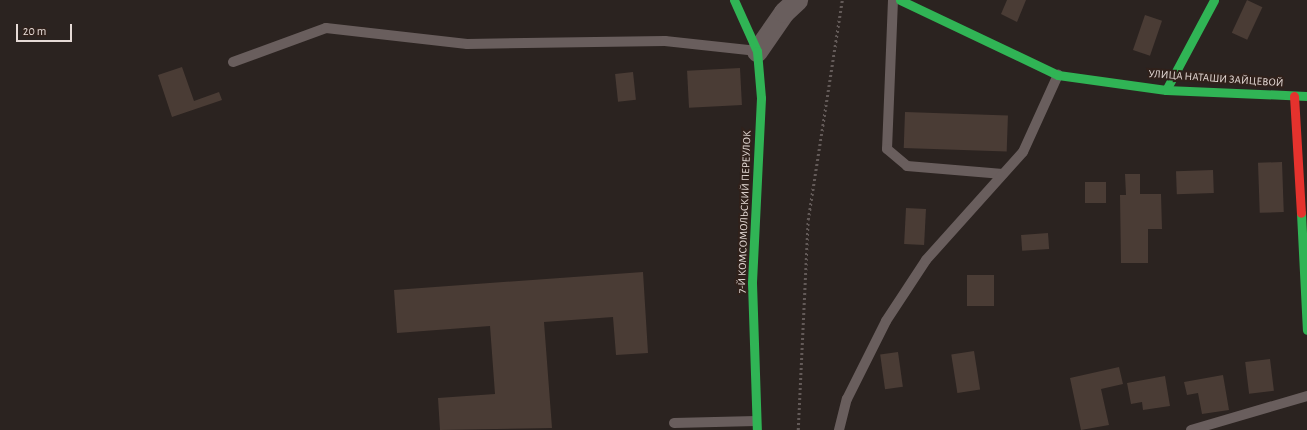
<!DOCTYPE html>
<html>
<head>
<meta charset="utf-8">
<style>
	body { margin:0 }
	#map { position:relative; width:1307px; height:430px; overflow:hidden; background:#2b2320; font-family:"Alegreya Sans",sans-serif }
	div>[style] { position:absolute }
	.building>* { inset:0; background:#4a3c35; transform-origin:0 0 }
	.path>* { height:2.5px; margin-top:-1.25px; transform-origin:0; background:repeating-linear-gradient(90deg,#635a58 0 2px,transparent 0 5px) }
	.lane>* { height:10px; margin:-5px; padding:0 5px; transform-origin:5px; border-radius:5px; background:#695e5d }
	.street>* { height:21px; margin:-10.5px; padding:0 10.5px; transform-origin:10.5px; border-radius:10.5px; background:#695e5d }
	.fast>* { height:9px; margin:-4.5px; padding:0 4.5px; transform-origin:4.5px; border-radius:4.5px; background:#30b455 }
	.jam>* { height:9px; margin:-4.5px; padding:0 4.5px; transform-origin:4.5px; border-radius:4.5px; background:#e5322d }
	span { translate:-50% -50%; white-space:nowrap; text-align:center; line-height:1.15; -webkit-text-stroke:4px #30211b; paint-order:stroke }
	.street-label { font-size:11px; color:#e5dad6 }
	.scale { position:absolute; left:16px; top:24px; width:56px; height:18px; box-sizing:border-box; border:2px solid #e5dad6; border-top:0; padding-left:5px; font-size:12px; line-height:14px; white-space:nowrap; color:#e5dad6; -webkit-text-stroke:3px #30211b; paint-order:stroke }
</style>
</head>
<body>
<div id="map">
	<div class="building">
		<i style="clip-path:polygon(1007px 0,1026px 0,1017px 22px,1001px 14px)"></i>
		<i style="left:1247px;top:0;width:17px;height:36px;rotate:25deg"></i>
		<i style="left:1145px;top:15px;width:18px;height:37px;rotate:19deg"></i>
		<i style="clip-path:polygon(182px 67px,194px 101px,219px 92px,222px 100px,172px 117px,158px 75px)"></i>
		<i style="left:740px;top:68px;width:37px;height:53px;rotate:87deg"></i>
		<i style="left:633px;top:72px;width:28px;height:18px;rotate:84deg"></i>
		<i style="left:905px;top:112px;width:103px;height:36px;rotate:2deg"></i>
		<i style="left:1282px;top:162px;width:50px;height:24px;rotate:88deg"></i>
		<i style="left:1213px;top:170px;width:23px;height:37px;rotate:88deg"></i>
		<i style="clip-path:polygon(1125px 174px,1140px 174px,1140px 194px,1161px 194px,1162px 229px,1148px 229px,1148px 263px,1121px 263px,1120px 195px,1126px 195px)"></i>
		<i style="left:1085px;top:182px;width:21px;height:21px"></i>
		<i style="left:906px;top:208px;width:20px;height:36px;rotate:3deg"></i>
		<i style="left:1048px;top:233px;width:16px;height:27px;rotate:86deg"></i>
		<i style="clip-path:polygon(643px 272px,648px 353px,616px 355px,613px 317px,544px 322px,552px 428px,440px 430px,438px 398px,495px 394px,490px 326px,397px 333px,394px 290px)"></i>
		<i style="left:967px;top:275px;width:27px;height:31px"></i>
		<i style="left:974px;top:351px;width:39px;height:23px;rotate:81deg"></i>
		<i style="left:898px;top:352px;width:35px;height:18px;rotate:82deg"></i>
		<i style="left:1270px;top:359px;width:32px;height:25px;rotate:83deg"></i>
		<i style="clip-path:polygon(1119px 367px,1123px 384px,1101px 389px,1109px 425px,1081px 430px,1070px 378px)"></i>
		<i style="clip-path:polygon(1223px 375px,1229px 410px,1202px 414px,1198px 393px,1187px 395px,1184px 382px)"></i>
		<i style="clip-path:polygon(1165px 376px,1170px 406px,1143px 410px,1142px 402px,1131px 404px,1127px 383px)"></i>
	</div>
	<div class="path">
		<i style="left:798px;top:430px;width:210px;rotate:-87.3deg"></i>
		<i style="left:808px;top:220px;width:223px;rotate:-81.2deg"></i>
	</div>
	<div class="lane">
		<i style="left:893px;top:0;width:149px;rotate:92.3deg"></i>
		<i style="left:887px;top:149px;width:26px;rotate:40deg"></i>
		<i style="left:907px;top:166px;width:96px;rotate:4.8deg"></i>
		<i style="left:233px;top:62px;width:99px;rotate:-20.1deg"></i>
		<i style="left:326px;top:28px;width:142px;rotate:6.5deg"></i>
		<i style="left:467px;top:44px;width:198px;rotate:-0.9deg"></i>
		<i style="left:665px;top:41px;width:93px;rotate:6.2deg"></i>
		<i style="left:674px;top:423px;width:82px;rotate:-1.4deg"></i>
		<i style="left:839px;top:430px;width:32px;rotate:-76deg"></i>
		<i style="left:847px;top:399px;width:87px;rotate:-63.4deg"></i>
		<i style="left:886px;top:321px;width:73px;rotate:-56.7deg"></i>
		<i style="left:926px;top:260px;width:145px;rotate:-48.1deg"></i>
		<i style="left:1023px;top:152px;width:85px;rotate:-65.6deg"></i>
		<i style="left:1191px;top:430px;width:121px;rotate:-16.3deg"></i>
	</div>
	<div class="street">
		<i style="left:757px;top:51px;width:47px;rotate:-55.3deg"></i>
		<i style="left:784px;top:12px;width:18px;rotate:-43deg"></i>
	</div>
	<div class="fast">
		<i style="left:734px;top:0;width:56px;rotate:65.7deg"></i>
		<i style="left:757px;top:51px;width:47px;rotate:85.1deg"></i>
		<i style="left:761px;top:98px;width:185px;rotate:92.8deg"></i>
		<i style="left:752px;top:283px;width:147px;rotate:88.1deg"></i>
		<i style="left:900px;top:0;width:175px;rotate:25.4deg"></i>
		<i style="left:1058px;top:75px;width:109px;rotate:7.9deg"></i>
		<i style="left:1166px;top:90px;width:141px;rotate:2.4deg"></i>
		<i style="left:1166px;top:90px;width:102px;rotate:-61.9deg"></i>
		<i style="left:1301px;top:213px;width:117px;rotate:87.1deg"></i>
	</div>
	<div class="jam">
		<i style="left:1294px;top:96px;width:117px;rotate:86.6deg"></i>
	</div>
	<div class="street-label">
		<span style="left:1216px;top:79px;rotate:4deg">УЛИЦА НАТАШИ ЗАЙЦЕВОЙ</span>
		<span style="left:745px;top:212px;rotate:-88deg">7-Й КОМСОМОЛЬСКИЙ ПЕРЕУЛОК</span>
	</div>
	<div class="scale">20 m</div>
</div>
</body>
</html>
